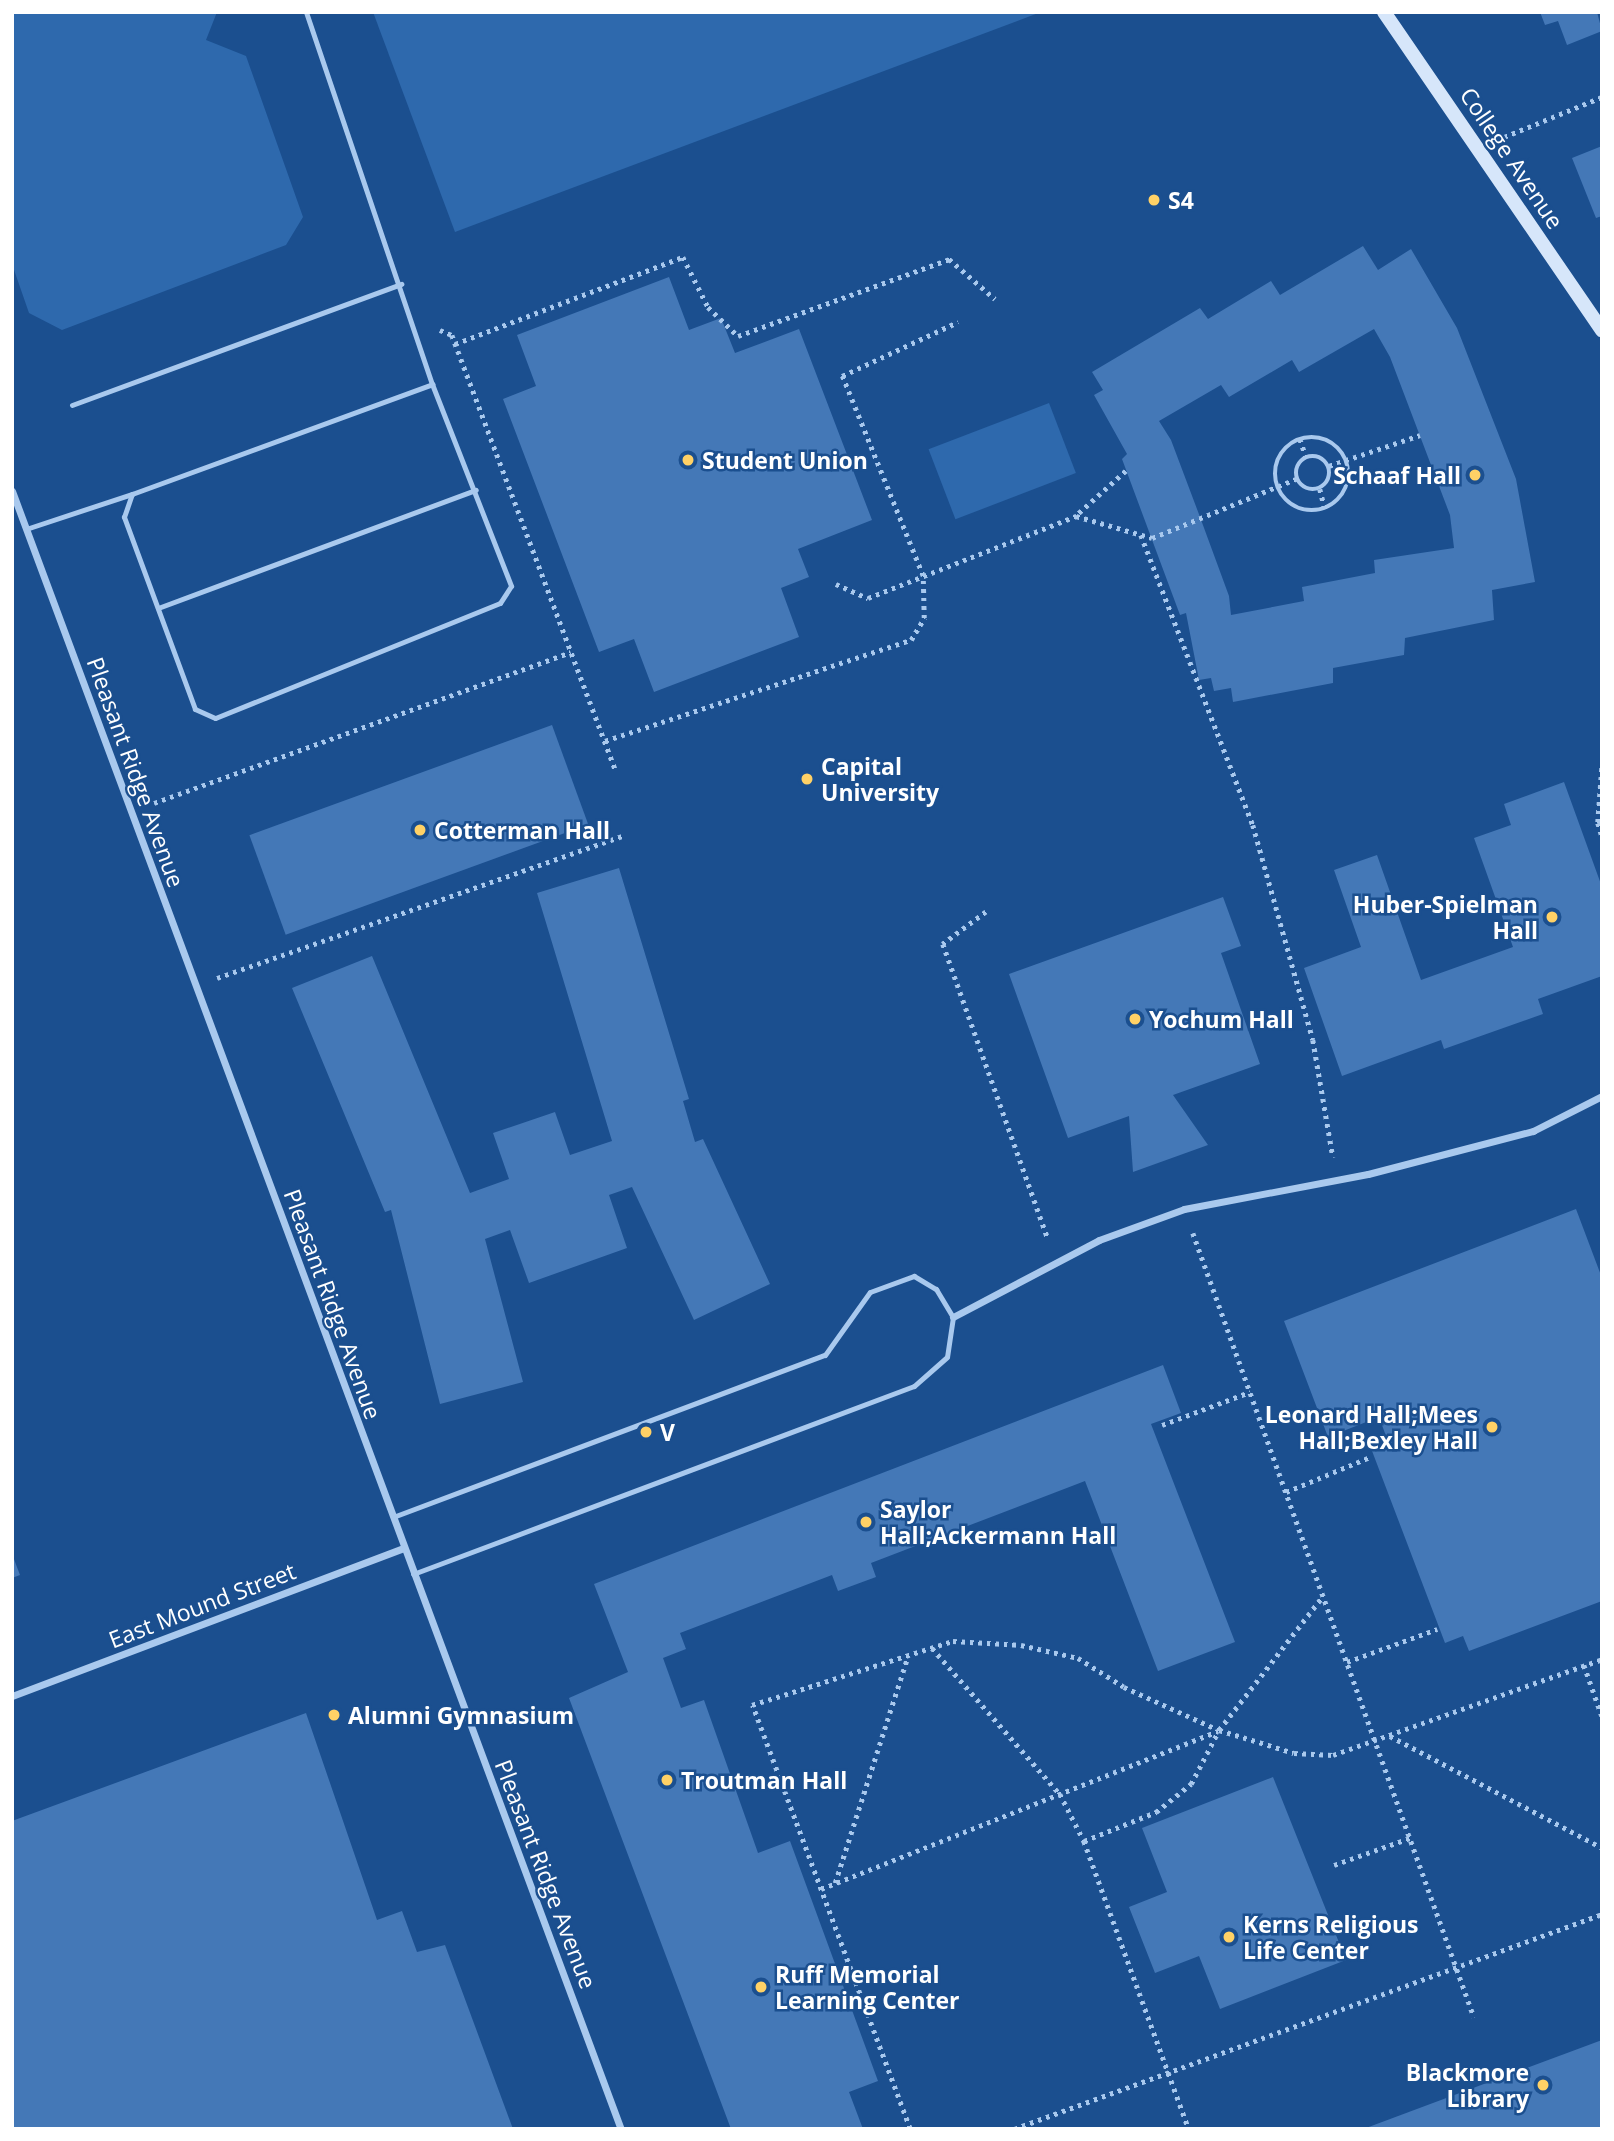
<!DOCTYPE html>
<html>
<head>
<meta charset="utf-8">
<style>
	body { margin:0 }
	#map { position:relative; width:1614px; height:2141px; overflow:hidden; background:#1b4f8f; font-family:"Open Sans",sans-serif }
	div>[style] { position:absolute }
	.green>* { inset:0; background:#2e69ad; transform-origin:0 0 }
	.building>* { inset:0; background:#4478b7; transform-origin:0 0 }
	.path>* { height:4.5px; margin-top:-2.25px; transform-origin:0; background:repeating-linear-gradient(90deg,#a9c9ee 0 3.5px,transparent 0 8.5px) }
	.path>.ring { margin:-2.25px; padding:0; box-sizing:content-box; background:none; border:4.5px solid #a9c9ee; border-radius:50% }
	.lane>* { height:5px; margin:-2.5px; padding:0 2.5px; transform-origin:2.5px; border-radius:2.5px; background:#a9c9ee }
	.street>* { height:7px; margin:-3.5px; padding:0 3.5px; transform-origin:3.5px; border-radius:3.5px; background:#a9c9ee }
	.secondary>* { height:14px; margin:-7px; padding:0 7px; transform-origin:7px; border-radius:7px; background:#d6e6fa }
	.dots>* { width:19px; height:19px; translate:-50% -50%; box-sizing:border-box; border:4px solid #1b4f8f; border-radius:50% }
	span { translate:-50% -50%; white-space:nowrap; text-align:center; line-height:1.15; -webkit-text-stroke:5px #1b4f8f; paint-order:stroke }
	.street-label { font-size:23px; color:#fff }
	.poi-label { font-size:23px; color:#fff; font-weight:700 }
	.left { translate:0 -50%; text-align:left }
	.right { translate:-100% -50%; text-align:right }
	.frame { position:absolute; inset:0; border:14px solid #fff; pointer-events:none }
</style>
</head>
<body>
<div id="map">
	<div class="green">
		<i style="clip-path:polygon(12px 12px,217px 12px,206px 40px,246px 56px,303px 217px,286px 245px,62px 330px,29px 313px,12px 264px)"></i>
		<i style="clip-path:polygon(373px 12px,1041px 12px,455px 232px)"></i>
		<i style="left:1049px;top:403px;width:75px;height:129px;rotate:69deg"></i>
	</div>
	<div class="building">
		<i style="clip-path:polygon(1540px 12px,1597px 12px,1602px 31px,1567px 45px,1558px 21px,1545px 25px)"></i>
		<i style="clip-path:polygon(1602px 146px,1602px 216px,1596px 218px,1572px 158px)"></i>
		<i style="clip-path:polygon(evenodd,1363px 246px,1378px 270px,1411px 249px,1457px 328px,1516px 479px,1535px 582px,1492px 590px,1494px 620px,1405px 638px,1404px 655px,1333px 668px,1333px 683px,1233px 702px,1231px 688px,1214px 691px,1211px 678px,1199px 680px,1186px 613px,1180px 615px,1122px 459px,1127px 454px,1094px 395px,1103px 390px,1092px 372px,1200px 308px,1208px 319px,1271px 281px,1280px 295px,1363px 246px,1374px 329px,1390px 357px,1450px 515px,1454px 548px,1374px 560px,1375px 573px,1302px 587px,1304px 601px,1231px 615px,1229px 596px,1200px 517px,1171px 440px,1159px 421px,1221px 385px,1229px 397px,1292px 360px,1299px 372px,1374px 329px)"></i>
		<i style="clip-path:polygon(669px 277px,689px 330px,721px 318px,735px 353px,799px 329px,872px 520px,798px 549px,809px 577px,781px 588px,799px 637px,654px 692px,634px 639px,599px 652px,503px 399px,536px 386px,517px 335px)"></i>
		<i style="left:552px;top:725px;width:106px;height:322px;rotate:70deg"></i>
		<i style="clip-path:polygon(1564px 782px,1602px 887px,1602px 976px,1538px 999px,1543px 1014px,1444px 1049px,1441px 1040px,1342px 1076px,1304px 968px,1361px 947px,1334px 870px,1377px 855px,1421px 980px,1513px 947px,1474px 838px,1511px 825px,1504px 804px)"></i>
		<i style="clip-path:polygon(619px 868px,689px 1099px,683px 1101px,695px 1142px,703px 1139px,770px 1284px,694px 1320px,632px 1187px,609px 1195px,627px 1248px,529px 1283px,510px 1230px,485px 1239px,523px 1382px,440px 1404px,391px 1210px,385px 1212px,292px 988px,372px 956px,470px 1193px,509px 1179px,493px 1133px,555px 1112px,570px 1155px,612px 1141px,537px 893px)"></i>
		<i style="clip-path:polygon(1223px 897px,1241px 946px,1221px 953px,1260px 1064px,1173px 1095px,1208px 1145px,1133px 1172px,1129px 1116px,1068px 1138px,1009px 974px)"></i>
		<i style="clip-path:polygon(1576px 1209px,1602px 1278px,1602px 1601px,1469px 1651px,1463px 1636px,1445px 1643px,1369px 1443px,1386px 1436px,1379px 1417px,1328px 1437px,1284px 1321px)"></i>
		<i style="clip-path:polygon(1163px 1365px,1181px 1413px,1151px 1424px,1235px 1642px,1158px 1671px,1085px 1481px,871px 1563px,876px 1577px,838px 1591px,832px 1575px,680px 1633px,686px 1649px,663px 1658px,681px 1708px,704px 1700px,758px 1853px,790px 1841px,878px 2081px,849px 2092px,863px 2129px,731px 2129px,569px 1698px,628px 1672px,594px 1584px)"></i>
		<i style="clip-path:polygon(12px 1554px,20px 1575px,12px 1578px)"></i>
		<i style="clip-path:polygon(306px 1713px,377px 1920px,402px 1911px,417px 1952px,445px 1945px,513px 2129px,12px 2129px,12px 1821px)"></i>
		<i style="clip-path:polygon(1273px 1777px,1346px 1960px,1220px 2009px,1199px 1956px,1155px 1973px,1129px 1907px,1167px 1892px,1142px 1828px)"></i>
		<i style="clip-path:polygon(1602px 2040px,1602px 2129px,1366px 2129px,1366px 2128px)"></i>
	</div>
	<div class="path">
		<i style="left:1504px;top:137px;width:106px;rotate:-22.2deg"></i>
		<i style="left:440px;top:330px;width:13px;rotate:23deg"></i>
		<i style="left:452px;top:335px;width:463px;rotate:69.4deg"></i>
		<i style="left:455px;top:344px;width:244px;rotate:-20.9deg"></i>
		<i style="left:683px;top:257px;width:56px;rotate:63.4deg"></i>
		<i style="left:708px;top:307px;width:42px;rotate:44deg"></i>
		<i style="left:738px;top:336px;width:225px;rotate:-20deg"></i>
		<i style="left:949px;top:259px;width:61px;rotate:41deg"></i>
		<i class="ring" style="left:1275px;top:437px;width:69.5px;height:69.5px"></i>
		<i style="left:1300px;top:439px;width:18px;rotate:71deg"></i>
		<i class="ring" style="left:1296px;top:456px;width:29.5px;height:29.5px"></i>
		<i style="left:1329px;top:466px;width:96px;rotate:-18.8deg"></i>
		<i style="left:1126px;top:471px;width:67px;rotate:138deg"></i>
		<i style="left:1076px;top:516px;width:79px;rotate:16.1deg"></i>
		<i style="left:1152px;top:538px;width:156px;rotate:-22.3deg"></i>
		<i style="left:1320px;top:489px;width:21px;rotate:76deg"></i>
		<i style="left:1141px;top:535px;width:311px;rotate:68.9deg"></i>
		<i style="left:1253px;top:825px;width:223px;rotate:74.4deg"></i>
		<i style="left:1313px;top:1040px;width:119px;rotate:80.3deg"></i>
		<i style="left:836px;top:584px;width:35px;rotate:24deg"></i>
		<i style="left:868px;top:598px;width:224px;rotate:-21.5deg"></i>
		<i style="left:605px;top:741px;width:322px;rotate:-18.3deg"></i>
		<i style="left:911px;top:640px;width:26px;rotate:-59deg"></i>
		<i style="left:924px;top:618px;width:42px;rotate:-91.4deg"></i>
		<i style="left:923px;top:576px;width:216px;rotate:-112deg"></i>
		<i style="left:842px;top:376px;width:128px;rotate:-25deg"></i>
		<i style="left:1602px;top:768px;width:55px;rotate:94.2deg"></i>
		<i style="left:1598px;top:823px;width:14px;rotate:73deg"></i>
		<i style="left:154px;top:803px;width:443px;rotate:-19.9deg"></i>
		<i style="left:986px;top:912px;width:54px;rotate:143.3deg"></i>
		<i style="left:943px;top:944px;width:313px;rotate:70.4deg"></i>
		<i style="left:217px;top:978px;width:432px;rotate:-19.3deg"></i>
		<i style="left:1193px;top:1233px;width:833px;rotate:70.28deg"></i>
		<i style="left:1162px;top:1425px;width:94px;rotate:-20.6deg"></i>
		<i style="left:1286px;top:1492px;width:91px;rotate:-22.6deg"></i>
		<i style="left:932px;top:1648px;width:194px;rotate:48.8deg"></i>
		<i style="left:1060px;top:1794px;width:53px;rotate:62.9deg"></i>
		<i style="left:1084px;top:1841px;width:307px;rotate:70deg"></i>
		<i style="left:1347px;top:1662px;width:96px;rotate:-20.1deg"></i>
		<i style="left:1584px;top:1665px;width:54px;rotate:70.6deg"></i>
		<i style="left:1390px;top:1736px;width:240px;rotate:27.8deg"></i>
		<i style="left:1084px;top:1841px;width:78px;rotate:-21.9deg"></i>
		<i style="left:1156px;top:1812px;width:45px;rotate:-38.7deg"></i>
		<i style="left:1191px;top:1784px;width:61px;rotate:-62.6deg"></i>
		<i style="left:1219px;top:1730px;width:168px;rotate:-52.2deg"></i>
		<i style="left:1334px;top:1865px;width:81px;rotate:-19.6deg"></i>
		<i style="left:835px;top:1883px;width:238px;rotate:-72.2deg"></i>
		<i style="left:821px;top:1889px;width:427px;rotate:-21.7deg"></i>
		<i style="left:910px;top:2129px;width:452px;rotate:-110.4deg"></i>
		<i style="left:752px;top:1705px;width:211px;rotate:-17.7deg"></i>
		<i style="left:953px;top:1641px;width:68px;rotate:3.4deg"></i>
		<i style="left:1021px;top:1645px;width:58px;rotate:12.8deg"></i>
		<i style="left:1078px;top:1658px;width:54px;rotate:32.2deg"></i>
		<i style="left:1124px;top:1687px;width:104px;rotate:24.4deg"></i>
		<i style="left:1219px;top:1730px;width:78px;rotate:17deg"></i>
		<i style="left:1294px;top:1753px;width:39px;rotate:3deg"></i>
		<i style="left:1333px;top:1755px;width:286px;rotate:-19.6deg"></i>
		<i style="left:1014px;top:2129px;width:626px;rotate:-20.08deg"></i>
	</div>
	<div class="lane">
		<i style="left:306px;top:12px;width:393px;rotate:71.3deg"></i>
		<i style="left:432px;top:384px;width:217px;rotate:68.6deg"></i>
		<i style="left:511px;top:586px;width:20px;rotate:123deg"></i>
		<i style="left:500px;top:603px;width:307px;rotate:158deg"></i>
		<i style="left:215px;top:718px;width:22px;rotate:-156deg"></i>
		<i style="left:195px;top:709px;width:205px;rotate:-110.3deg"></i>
		<i style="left:124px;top:517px;width:24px;rotate:-71deg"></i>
		<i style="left:132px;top:494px;width:320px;rotate:-20.1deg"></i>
		<i style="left:72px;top:405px;width:351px;rotate:-20.2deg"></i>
		<i style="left:26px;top:529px;width:112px;rotate:-18.3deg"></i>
		<i style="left:158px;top:608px;width:339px;rotate:-20.4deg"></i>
		<i style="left:393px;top:1517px;width:461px;rotate:-20.6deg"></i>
		<i style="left:825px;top:1355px;width:77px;rotate:-54.5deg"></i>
		<i style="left:870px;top:1292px;width:47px;rotate:-20deg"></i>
		<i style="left:914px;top:1276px;width:26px;rotate:31deg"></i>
		<i style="left:936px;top:1289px;width:33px;rotate:59deg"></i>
		<i style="left:953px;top:1317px;width:40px;rotate:98.5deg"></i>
		<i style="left:947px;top:1357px;width:44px;rotate:138.7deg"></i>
		<i style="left:914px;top:1386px;width:535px;rotate:159.43deg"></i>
	</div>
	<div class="street">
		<i style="left:12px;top:491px;width:1748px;rotate:69.61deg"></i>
		<i style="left:953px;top:1317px;width:165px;rotate:-27.8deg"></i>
		<i style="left:1099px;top:1240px;width:90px;rotate:-20deg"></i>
		<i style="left:1184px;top:1209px;width:187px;rotate:-10.8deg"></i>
		<i style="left:1368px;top:1174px;width:171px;rotate:-14.6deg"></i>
		<i style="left:1533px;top:1131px;width:77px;rotate:-26.9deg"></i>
		<i style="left:12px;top:1696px;width:419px;rotate:-20.7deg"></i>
	</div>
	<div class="secondary">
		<i style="left:1384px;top:12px;width:386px;rotate:55.6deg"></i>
	</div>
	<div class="dots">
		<i style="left:1154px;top:200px;background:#ffd166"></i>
		<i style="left:688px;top:460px;background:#ffd166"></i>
		<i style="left:1475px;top:475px;background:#ffd166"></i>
		<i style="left:807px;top:779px;background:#ffd166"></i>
		<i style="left:420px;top:830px;background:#ffd166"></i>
		<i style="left:1552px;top:917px;background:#ffd166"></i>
		<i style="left:1135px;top:1019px;background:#ffd166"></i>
		<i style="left:1492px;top:1427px;background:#ffd166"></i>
		<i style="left:646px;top:1432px;background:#ffd166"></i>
		<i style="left:866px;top:1522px;background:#ffd166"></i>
		<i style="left:334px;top:1715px;background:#ffd166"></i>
		<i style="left:667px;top:1780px;background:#ffd166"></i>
		<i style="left:1229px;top:1937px;background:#ffd166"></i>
		<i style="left:761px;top:1987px;background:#ffd166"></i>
		<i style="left:1543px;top:2085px;background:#ffd166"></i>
	</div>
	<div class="street-label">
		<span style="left:1512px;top:158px;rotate:56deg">College Avenue</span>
		<span style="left:136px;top:772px;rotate:70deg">Pleasant Ridge Avenue</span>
		<span style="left:333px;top:1304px;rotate:70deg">Pleasant Ridge Avenue</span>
		<span style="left:202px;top:1605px;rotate:-21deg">East Mound Street</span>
		<span style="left:546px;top:1874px;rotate:69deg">Pleasant Ridge Avenue</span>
	</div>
	<div class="poi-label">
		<span class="left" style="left:1168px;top:200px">S4</span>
		<span class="left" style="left:702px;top:460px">Student Union</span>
		<span class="right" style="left:1461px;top:475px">Schaaf Hall</span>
		<span class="left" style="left:821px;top:779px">Capital<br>University</span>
		<span class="left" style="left:434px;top:830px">Cotterman Hall</span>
		<span class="right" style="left:1538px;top:917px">Huber-Spielman<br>Hall</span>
		<span class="left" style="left:1149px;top:1019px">Yochum Hall</span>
		<span class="right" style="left:1478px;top:1427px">Leonard Hall;Mees<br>Hall;Bexley Hall</span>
		<span class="left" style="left:660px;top:1432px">V</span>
		<span class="left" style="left:880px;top:1522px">Saylor<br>Hall;Ackermann Hall</span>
		<span class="left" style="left:348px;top:1715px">Alumni Gymnasium</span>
		<span class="left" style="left:681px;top:1780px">Troutman Hall</span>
		<span class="left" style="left:1243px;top:1937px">Kerns Religious<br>Life Center</span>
		<span class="left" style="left:775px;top:1987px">Ruff Memorial<br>Learning Center</span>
		<span class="right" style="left:1529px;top:2085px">Blackmore<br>Library</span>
	</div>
	<div class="frame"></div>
</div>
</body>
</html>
